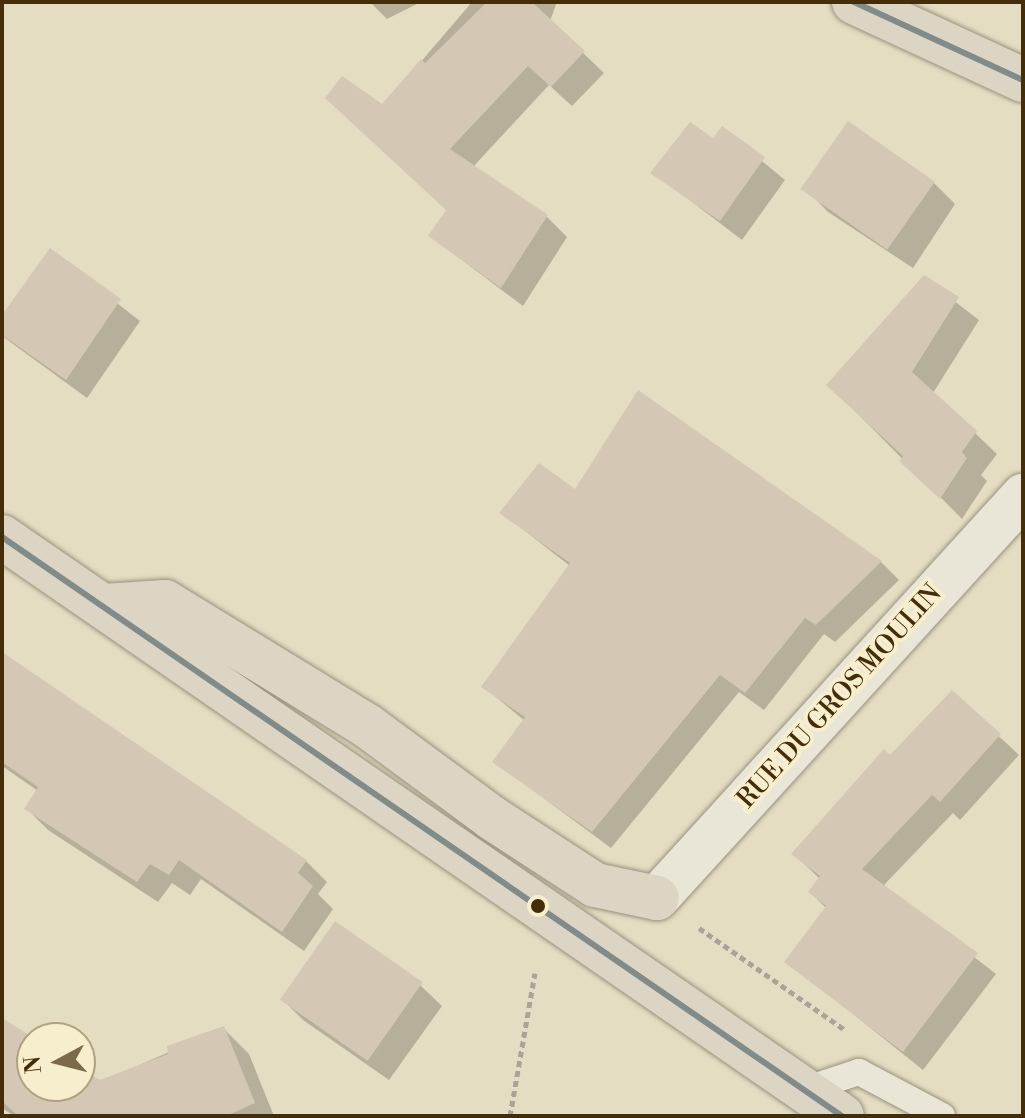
<!DOCTYPE html>
<html>
<head>
<meta charset="utf-8">
<style>
	body { margin:0 }
	#map { position:relative; width:1025px; height:1118px; overflow:hidden; background:#e4ddc2; font-family:"Libre Bodoni",serif }
	div>[style] { position:absolute }
	.shadow>* { inset:0; background:#0003 }
	.building>* { inset:0; background:#d4c7b4; transform-origin:0 0 }
	.path>* { height:5px; margin-top:-2.5px; transform-origin:0; background:repeating-linear-gradient(90deg,#a9a497 0 6px,transparent 0 10px) }
	.roads { filter:drop-shadow(0 0 2px #99927f) drop-shadow(0 0 2px #99927f) }
	.lane>* { height:26px; margin:-13px; padding:0 13px; transform-origin:13px; border-radius:13px; background:#e9e6d7 }
	.street>* { height:44px; margin:-22px; padding:0 22px; transform-origin:22px; border-radius:22px; background:#e9e6d7 }
	.primary>* { height:44px; margin:-22px; padding:0 22px; transform-origin:22px; border-radius:22px; background:#dcd5c3 }
	.bus-1>* { height:6px; margin:-3px; padding:0 3px; transform-origin:3px; border-radius:3px; background:#808c89 }
	.dots>* { width:22px; height:22px; translate:-50% -50%; box-sizing:border-box; border:4px solid #f7eece; border-radius:50% }
	span { translate:-50% -50%; white-space:nowrap; text-align:center; line-height:1.15; -webkit-text-stroke:8px #f7eece; paint-order:stroke }
	.street-label { font-size:26px; color:#442d09 }
	.frame { position:absolute; inset:0; border:4px solid #442d09; pointer-events:none }
	.north { position:absolute; left:16px; top:1022px; width:80px; height:80px; box-sizing:border-box; background:#f7eece; border:2px solid #afa17f; border-radius:50%; rotate:263deg; font-size:22px; font-weight:700; line-height:32px; text-align:center; color:#442d09 }
	.north::after { content:''; display:block; margin:auto; width:28px; height:36px; background:#7c6b4a; clip-path:polygon(50% 0,100% 100%,50% 72%,0 100%) }
</style>
</head>
<body>
<div id="map">
	<div class="shadow">
		<i style="clip-path:polygon(370px 2px,421px 2px,387px 19px)"></i>
		<i style="clip-path:polygon(472px 2px,557px 2px,550px 21px,604px 73px,572px 106px,549px 85px,473px 167px,547px 217px,567px 237px,523px 306px,430px 236px,448px 211px,383px 106px)"></i>
		<i style="clip-path:polygon(723px 129px,785px 180px,742px 240px,653px 172px,713px 141px)"></i>
		<i style="clip-path:polygon(934px 183px,955px 204px,913px 268px,828px 212px,807px 190px)"></i>
		<i style="clip-path:polygon(50px 251px,140px 321px,87px 398px,2px 336px,2px 318px)"></i>
		<i style="clip-path:polygon(924px 278px,979px 320px,933px 393px,997px 454px,981px 475px,987px 481px,962px 519px,850px 406px)"></i>
		<i style="clip-path:polygon(639px 393px,881px 562px,899px 580px,835px 642px,824px 634px,764px 710px,739px 692px,611px 848px,495px 762px,525px 721px,484px 687px,570px 566px,502px 513px,576px 492px)"></i>
		<i style="clip-path:polygon(2px 654px,306px 861px,327px 882px,318px 894px,333px 909px,304px 951px,201px 879px,190px 895px,172px 883px,158px 902px,48px 830px,27px 809px,38px 791px,2px 766px)"></i>
		<i style="clip-path:polygon(952px 693px,1019px 755px,960px 820px,953px 813px,883px 886px,996px 974px,923px 1070px,787px 961px,827px 909px,810px 892px,820px 879px,794px 854px)"></i>
		<i style="clip-path:polygon(420px 985px,442px 1006px,389px 1080px,303px 1020px,282px 999px)"></i>
		<i style="clip-path:polygon(2px 1020px,32px 1086px,80px 1086px,80px 1070px,99px 1083px,223px 1028px,249px 1054px,274px 1116px,14px 1116px,2px 1108px)"></i>
	</div>
	<div class="building">
		<i style="clip-path:polygon(487px 2px,532px 2px,585px 51px,551px 87px,528px 66px,450px 149px,548px 215px,501px 288px,428px 236px,446px 210px,325px 98px,342px 76px,382px 104px,421px 59px,425px 63px)"></i>
		<i style="left:848px;top:121px;width:106px;height:83px;rotate:35deg"></i>
		<i style="clip-path:polygon(690px 122px,713px 138px,722px 126px,765px 157px,720px 221px,650px 173px)"></i>
		<i style="clip-path:polygon(50px 248px,121px 299px,66px 380px,2px 335px,2px 315px)"></i>
		<i style="clip-path:polygon(924px 275px,959px 297px,912px 372px,977px 431px,962px 452px,967px 458px,940px 499px,899px 461px,903px 456px,826px 385px)"></i>
		<i style="clip-path:polygon(638px 390px,882px 561px,816px 625px,805px 618px,745px 693px,720px 675px,592px 832px,492px 762px,525px 717px,481px 687px,570px 563px,499px 513px,539px 463px,575px 489px)"></i>
		<i style="clip-path:polygon(2px 652px,307px 860px,298px 873px,313px 886px,282px 932px,179px 860px,169px 875px,150px 864px,137px 882px,24px 809px,38px 787px,2px 762px)"></i>
		<i style="clip-path:polygon(952px 690px,1001px 734px,940px 802px,932px 795px,862px 869px,978px 953px,903px 1052px,784px 962px,826px 906px,808px 892px,820px 876px,791px 854px,884px 749px,890px 755px)"></i>
		<i style="left:335px;top:921px;width:107px;height:96px;rotate:35deg"></i>
		<i style="clip-path:polygon(2px 1018px,34px 1038px,32px 1086px,80px 1086px,80px 1068px,100px 1080px,168px 1054px,167px 1046px,224px 1026px,255px 1103px,226px 1116px,18px 1116px,2px 1101px)"></i>
	</div>
	<div class="path">
		<i style="left:699px;top:928px;width:178px;rotate:34.9deg"></i>
		<i style="left:510px;top:1116px;width:145px;rotate:-80.1deg"></i>
	</div>
	<div class="roads">
		<div class="lane">
			<i style="left:804px;top:1090px;width:58px;rotate:-18.1deg"></i>
			<i style="left:859px;top:1072px;width:94px;rotate:27.9deg"></i>
		</div>
		<div class="street">
			<i style="left:657px;top:898px;width:544px;rotate:-47.68deg"></i>
		</div>
		<div class="primary">
			<i style="left:854px;top:2px;width:186px;rotate:24.8deg"></i>
			<i style="left:2px;top:537px;width:1020px;rotate:34.58deg"></i>
			<i style="left:103px;top:606px;width:62px;rotate:-3.7deg"></i>
			<i style="left:165px;top:602px;width:236px;rotate:31.5deg"></i>
			<i style="left:366px;top:725px;width:157px;rotate:36.4deg"></i>
			<i style="left:492px;top:818px;width:123px;rotate:33deg"></i>
			<i style="left:595px;top:885px;width:63px;rotate:11.8deg"></i>
		</div>
	</div>
	<div class="bus-1">
		<i style="left:854px;top:2px;width:186px;rotate:24.8deg"></i>
		<i style="left:2px;top:537px;width:1020px;rotate:34.58deg"></i>
	</div>
	<div class="dots">
		<i style="left:538px;top:906px;background:#442d09"></i>
	</div>
	<div class="street-label">
		<span style="left:840px;top:697px;rotate:-48deg">RUE DU GROS MOULIN</span>
	</div>
	<div class="frame"></div>
	<div class="north">N</div>
</div>
</body>
</html>
